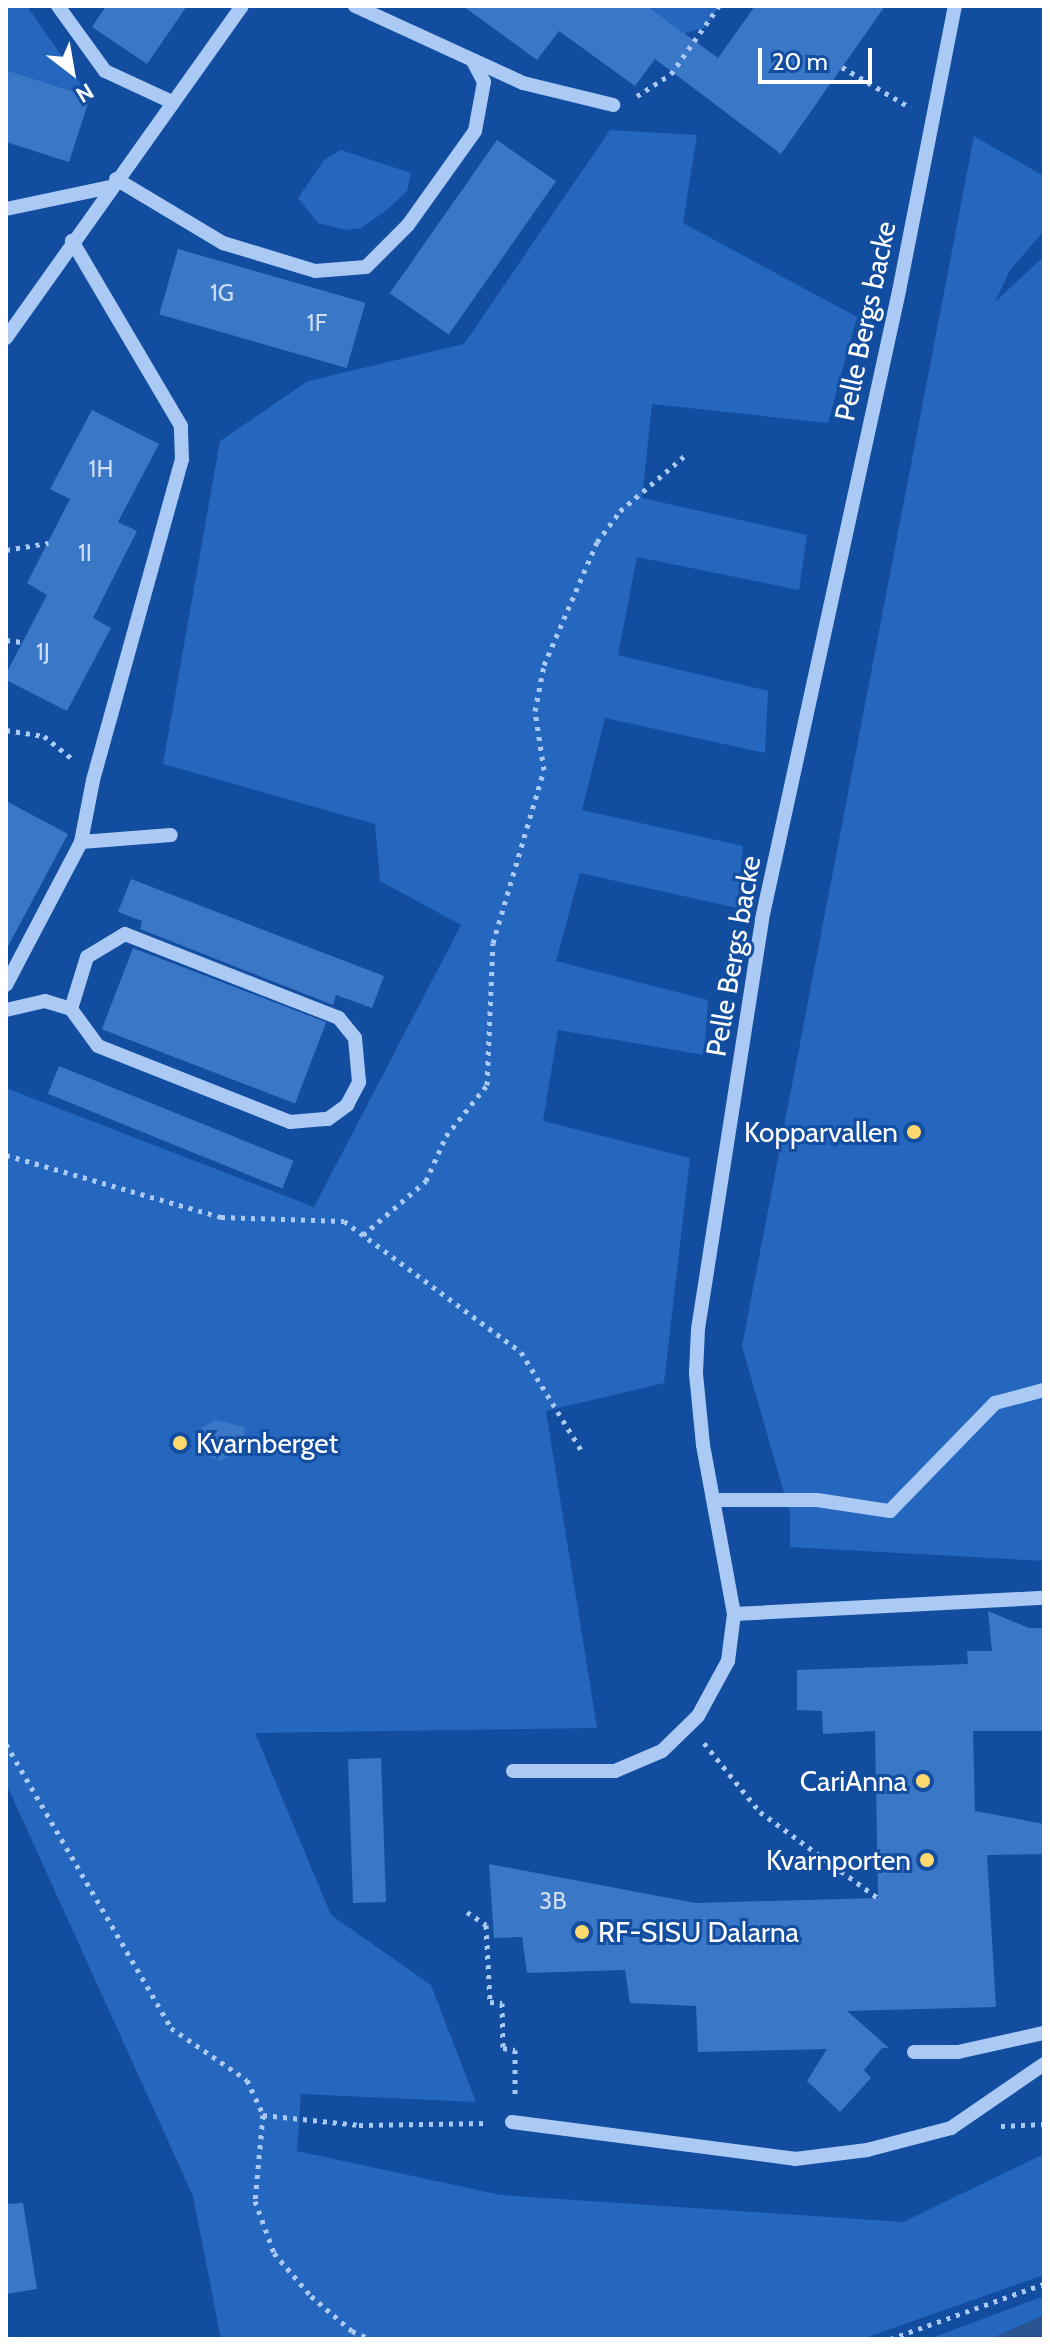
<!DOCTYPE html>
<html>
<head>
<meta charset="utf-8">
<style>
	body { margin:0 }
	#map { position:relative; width:1050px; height:2345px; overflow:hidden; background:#124da0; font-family:Cabin,sans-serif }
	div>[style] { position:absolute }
	.green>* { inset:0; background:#2567be }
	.water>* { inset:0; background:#2a5593 }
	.building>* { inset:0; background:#3b77c7; transform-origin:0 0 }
	.path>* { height:5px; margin-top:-2.5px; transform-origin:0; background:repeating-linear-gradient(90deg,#aacaf5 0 4px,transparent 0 10px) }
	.minor>* { height:14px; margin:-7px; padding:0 7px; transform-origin:7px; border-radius:7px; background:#aacaf5 }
	.dots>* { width:22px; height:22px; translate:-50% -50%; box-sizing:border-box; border:4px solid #124da0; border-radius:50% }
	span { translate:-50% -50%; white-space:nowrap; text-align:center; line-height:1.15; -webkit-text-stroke:6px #124da0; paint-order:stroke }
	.number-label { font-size:24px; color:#ceddf1 }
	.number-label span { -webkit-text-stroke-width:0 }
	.street-label { font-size:28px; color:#fff }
	.poi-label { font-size:28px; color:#fff }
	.right { translate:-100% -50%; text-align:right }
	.left { translate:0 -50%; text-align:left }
	.frame { position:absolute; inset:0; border:8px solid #fff; pointer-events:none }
	.north { position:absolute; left:32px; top:32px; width:80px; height:80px; -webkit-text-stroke:6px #124da0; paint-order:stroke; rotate:149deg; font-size:22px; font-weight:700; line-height:32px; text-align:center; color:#fff }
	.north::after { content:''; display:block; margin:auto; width:28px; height:36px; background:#fff; clip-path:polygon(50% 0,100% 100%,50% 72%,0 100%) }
	.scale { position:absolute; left:758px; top:48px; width:114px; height:36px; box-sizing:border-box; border:4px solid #fff; border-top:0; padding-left:10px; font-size:24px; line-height:28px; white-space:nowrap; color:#fff; -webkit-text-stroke:6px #124da0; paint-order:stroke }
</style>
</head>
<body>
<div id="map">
	<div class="green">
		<i style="clip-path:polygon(6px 6px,27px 6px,90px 97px,6px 70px)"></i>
		<i style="clip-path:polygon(647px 6px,719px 6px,705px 28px,673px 36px,677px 28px)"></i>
		<i style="clip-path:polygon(610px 130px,697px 135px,683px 223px,857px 317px,828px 423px,652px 404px,642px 498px,807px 535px,799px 590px,637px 557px,618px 655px,768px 691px,765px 753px,605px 718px,582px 810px,743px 846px,737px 908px,580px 873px,556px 961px,708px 1000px,704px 1055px,558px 1030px,543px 1121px,690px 1158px,664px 1383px,546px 1411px,597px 1728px,255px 1733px,331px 1915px,431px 1985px,476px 2102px,301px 2094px,297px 2151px,501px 2195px,903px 2222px,1044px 2154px,1044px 2275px,862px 2339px,221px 2339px,193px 2196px,6px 1783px,6px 1088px,314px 1207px,461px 925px,380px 881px,375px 824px,163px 764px,220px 441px,308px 381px,464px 344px)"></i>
		<i style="clip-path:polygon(974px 136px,1044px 176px,1044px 231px,1010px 270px,995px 302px,1044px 256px,1044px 1561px,790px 1547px,790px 1514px,742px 1346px)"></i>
		<i style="clip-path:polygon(341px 150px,411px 173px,407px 191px,387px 210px,361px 228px,346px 230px,318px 223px,298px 198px,324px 160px)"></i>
		<i style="clip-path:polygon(1044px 2296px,1044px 2315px,990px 2339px,929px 2339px)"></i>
	</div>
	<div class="water">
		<i style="clip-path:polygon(1044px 2315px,1044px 2339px,990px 2339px)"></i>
	</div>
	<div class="building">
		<i style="clip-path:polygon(106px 6px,187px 6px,147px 64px,92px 27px)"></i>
		<i style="clip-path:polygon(463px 6px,647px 6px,718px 58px,755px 6px,885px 6px,781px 154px,655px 59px,635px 86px,559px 31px,537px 60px)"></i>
		<i style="clip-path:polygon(6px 70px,90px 97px,69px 162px,6px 142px)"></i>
		<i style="left:497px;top:140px;width:72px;height:187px;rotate:35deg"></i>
		<i style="left:178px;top:249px;width:195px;height:68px;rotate:16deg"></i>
		<i style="clip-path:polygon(92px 410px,159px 444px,118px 522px,137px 531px,93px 618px,111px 628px,67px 711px,6px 680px,6px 674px,47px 595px,27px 583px,70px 499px,50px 489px)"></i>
		<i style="clip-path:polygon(6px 801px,68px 834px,6px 950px)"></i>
		<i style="clip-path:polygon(131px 879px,384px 976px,372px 1008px,336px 995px,333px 1005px,140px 929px,142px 921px,118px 912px)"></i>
		<i style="left:133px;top:948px;width:207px;height:87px;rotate:21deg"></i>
		<i style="left:59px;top:1066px;width:253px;height:30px;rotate:22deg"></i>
		<i style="clip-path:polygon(215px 1420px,245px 1427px,241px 1448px,221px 1461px,203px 1454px,197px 1443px,202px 1428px)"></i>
		<i style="clip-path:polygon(988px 1611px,1029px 1628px,1044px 1628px,1044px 1731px,973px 1731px,975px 1811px,1044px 1824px,1044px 1854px,987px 1855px,996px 2007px,847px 2011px,889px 2048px,882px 2048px,864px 2070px,871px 2078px,840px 2112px,807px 2081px,827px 2049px,698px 2052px,696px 2006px,630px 2003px,625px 1970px,527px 1973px,522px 1937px,494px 1938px,489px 1864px,695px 1903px,878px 1898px,875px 1731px,823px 1734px,822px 1711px,797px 1710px,797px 1670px,968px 1664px,967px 1651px,992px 1651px)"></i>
		<i style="left:381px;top:1758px;width:144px;height:33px;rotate:88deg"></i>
		<i style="clip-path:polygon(23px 2203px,37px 2289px,6px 2294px,6px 2204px)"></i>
	</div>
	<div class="path">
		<i style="left:842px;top:67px;width:80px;rotate:30.7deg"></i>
		<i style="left:637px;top:96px;width:40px;rotate:-32.9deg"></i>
		<i style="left:671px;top:74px;width:83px;rotate:-54.8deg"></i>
		<i style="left:6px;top:550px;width:43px;rotate:-9.5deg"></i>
		<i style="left:6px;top:640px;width:16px;rotate:7deg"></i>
		<i style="left:6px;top:730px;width:38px;rotate:9deg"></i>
		<i style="left:44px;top:736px;width:36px;rotate:39deg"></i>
		<i style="left:6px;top:1155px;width:224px;rotate:16.1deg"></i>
		<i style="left:221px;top:1217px;width:123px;rotate:1.9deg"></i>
		<i style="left:344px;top:1221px;width:220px;rotate:36.5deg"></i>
		<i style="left:521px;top:1352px;width:115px;rotate:58.5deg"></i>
		<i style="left:363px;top:1235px;width:83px;rotate:-40.6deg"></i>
		<i style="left:426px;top:1181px;width:49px;rotate:-66deg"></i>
		<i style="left:446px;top:1136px;width:65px;rotate:-51.2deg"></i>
		<i style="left:487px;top:1085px;width:142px;rotate:-87.6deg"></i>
		<i style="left:493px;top:943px;width:180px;rotate:-73.6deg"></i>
		<i style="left:544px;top:770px;width:60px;rotate:-98.7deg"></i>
		<i style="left:535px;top:711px;width:47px;rotate:-78.9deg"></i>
		<i style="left:544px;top:665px;width:134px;rotate:-66.7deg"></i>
		<i style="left:597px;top:542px;width:39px;rotate:-53deg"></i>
		<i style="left:620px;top:511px;width:88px;rotate:-40.4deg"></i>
		<i style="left:704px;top:1743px;width:89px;rotate:50.9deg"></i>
		<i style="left:760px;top:1812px;width:146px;rotate:36.1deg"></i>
		<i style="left:6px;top:1744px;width:328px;rotate:59.8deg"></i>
		<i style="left:171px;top:2028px;width:92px;rotate:34.4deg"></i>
		<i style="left:247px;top:2080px;width:38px;rotate:65deg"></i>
		<i style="left:263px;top:2115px;width:86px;rotate:95.3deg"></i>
		<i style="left:255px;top:2201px;width:55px;rotate:69.9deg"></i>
		<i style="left:274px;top:2253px;width:57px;rotate:49.3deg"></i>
		<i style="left:311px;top:2296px;width:54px;rotate:40.5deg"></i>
		<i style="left:352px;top:2331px;width:20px;rotate:24deg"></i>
		<i style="left:467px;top:1912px;width:23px;rotate:34deg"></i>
		<i style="left:486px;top:1925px;width:77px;rotate:87deg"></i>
		<i style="left:490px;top:2002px;width:12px;rotate:5deg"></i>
		<i style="left:502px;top:2003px;width:45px;rotate:88.7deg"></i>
		<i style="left:503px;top:2048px;width:12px;rotate:9deg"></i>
		<i style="left:515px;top:2050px;width:49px;rotate:90deg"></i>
		<i style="left:263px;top:2115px;width:97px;rotate:5.9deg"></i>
		<i style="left:359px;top:2125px;width:130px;rotate:-0.9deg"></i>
		<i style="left:1001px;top:2126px;width:43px;rotate:-2.7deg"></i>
		<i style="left:890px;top:2339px;width:164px;rotate:-19.7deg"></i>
	</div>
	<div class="minor">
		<i style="left:58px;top:6px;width:80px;rotate:54.1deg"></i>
		<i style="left:105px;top:71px;width:74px;rotate:24.8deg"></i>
		<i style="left:355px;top:6px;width:185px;rotate:24.6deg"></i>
		<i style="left:523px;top:83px;width:93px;rotate:13.7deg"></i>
		<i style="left:116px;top:179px;width:125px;rotate:30.9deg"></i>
		<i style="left:223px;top:243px;width:96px;rotate:16.9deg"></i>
		<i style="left:315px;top:271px;width:51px;rotate:-4.5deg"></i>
		<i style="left:366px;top:267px;width:59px;rotate:-45deg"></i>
		<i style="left:408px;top:225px;width:115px;rotate:-54.5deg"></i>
		<i style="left:475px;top:131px;width:50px;rotate:-79.6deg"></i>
		<i style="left:484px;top:82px;width:24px;rotate:-118deg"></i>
		<i style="left:6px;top:209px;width:106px;rotate:-11.9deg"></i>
		<i style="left:6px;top:338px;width:407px;rotate:-54.6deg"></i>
		<i style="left:81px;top:842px;width:90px;rotate:-4.4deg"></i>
		<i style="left:6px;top:985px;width:161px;rotate:-62.3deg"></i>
		<i style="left:81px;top:842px;width:63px;rotate:-79deg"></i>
		<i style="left:93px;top:780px;width:332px;rotate:-74.5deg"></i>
		<i style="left:182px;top:460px;width:34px;rotate:-92deg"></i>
		<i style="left:181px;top:426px;width:215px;rotate:-120.5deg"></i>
		<i style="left:6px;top:1010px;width:40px;rotate:-13deg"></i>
		<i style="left:45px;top:1001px;width:27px;rotate:17deg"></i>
		<i style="left:71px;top:1009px;width:46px;rotate:53.9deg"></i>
		<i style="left:98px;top:1046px;width:206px;rotate:21.6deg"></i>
		<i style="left:290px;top:1122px;width:38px;rotate:-5deg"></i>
		<i style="left:328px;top:1119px;width:24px;rotate:-36deg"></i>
		<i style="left:347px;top:1105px;width:26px;rotate:-62deg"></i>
		<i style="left:359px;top:1082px;width:44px;rotate:-95.2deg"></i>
		<i style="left:355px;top:1038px;width:26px;rotate:-129deg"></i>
		<i style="left:339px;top:1018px;width:230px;rotate:-158.6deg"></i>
		<i style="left:125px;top:934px;width:44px;rotate:148.8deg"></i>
		<i style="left:87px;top:957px;width:54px;rotate:107.1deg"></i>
		<i style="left:714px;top:1500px;width:103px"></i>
		<i style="left:817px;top:1500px;width:74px;rotate:8.6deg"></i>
		<i style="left:890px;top:1511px;width:151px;rotate:-45.8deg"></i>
		<i style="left:995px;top:1403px;width:51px;rotate:-14.9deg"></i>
		<i style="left:734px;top:1614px;width:310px;rotate:-3deg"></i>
		<i style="left:513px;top:1771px;width:102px"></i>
		<i style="left:615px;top:1771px;width:51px;rotate:-23.1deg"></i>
		<i style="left:662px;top:1751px;width:50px;rotate:-44.2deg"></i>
		<i style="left:698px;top:1716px;width:63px;rotate:-61.4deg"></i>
		<i style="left:728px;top:1661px;width:47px;rotate:-82.7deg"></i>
		<i style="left:734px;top:1614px;width:172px;rotate:-100.4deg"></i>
		<i style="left:703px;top:1445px;width:72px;rotate:-95.6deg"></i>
		<i style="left:696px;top:1373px;width:44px;rotate:-87.4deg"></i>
		<i style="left:698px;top:1329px;width:415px;rotate:-81.1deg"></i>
		<i style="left:762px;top:919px;width:643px;rotate:-77.69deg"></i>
		<i style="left:899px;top:291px;width:290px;rotate:-78.9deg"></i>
		<i style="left:914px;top:2052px;width:44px"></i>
		<i style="left:958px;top:2052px;width:88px;rotate:-12.5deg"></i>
		<i style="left:512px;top:2122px;width:285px;rotate:7.4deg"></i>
		<i style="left:795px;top:2159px;width:73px;rotate:-7.1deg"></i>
		<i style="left:867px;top:2150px;width:87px;rotate:-14.7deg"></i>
		<i style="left:951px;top:2128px;width:113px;rotate:-34.5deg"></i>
	</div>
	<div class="dots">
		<i style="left:914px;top:1132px;background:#ffd86e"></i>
		<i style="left:180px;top:1443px;background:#ffd86e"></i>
		<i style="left:923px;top:1781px;background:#ffd86e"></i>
		<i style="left:927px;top:1860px;background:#ffd86e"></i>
		<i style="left:582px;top:1932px;background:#ffd86e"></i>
	</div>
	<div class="number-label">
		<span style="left:222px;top:293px">1G</span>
		<span style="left:317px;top:323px">1F</span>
		<span style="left:101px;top:469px">1H</span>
		<span style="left:85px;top:553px">1I</span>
		<span style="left:43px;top:652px">1J</span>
		<span style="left:553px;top:1901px">3B</span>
	</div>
	<div class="street-label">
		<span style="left:865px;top:321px;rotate:-78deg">Pelle Bergs backe</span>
		<span style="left:733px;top:956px;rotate:-80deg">Pelle Bergs backe</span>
	</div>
	<div class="poi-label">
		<span class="right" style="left:898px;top:1132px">Kopparvallen</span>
		<span class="left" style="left:196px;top:1443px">Kvarnberget</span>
		<span class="right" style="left:907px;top:1781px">CariAnna</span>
		<span class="right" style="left:911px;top:1860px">Kvarnporten</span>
		<span class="left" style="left:598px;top:1932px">RF-SISU Dalarna</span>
	</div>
	<div class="frame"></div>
	<div class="north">N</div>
	<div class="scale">20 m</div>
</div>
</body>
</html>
